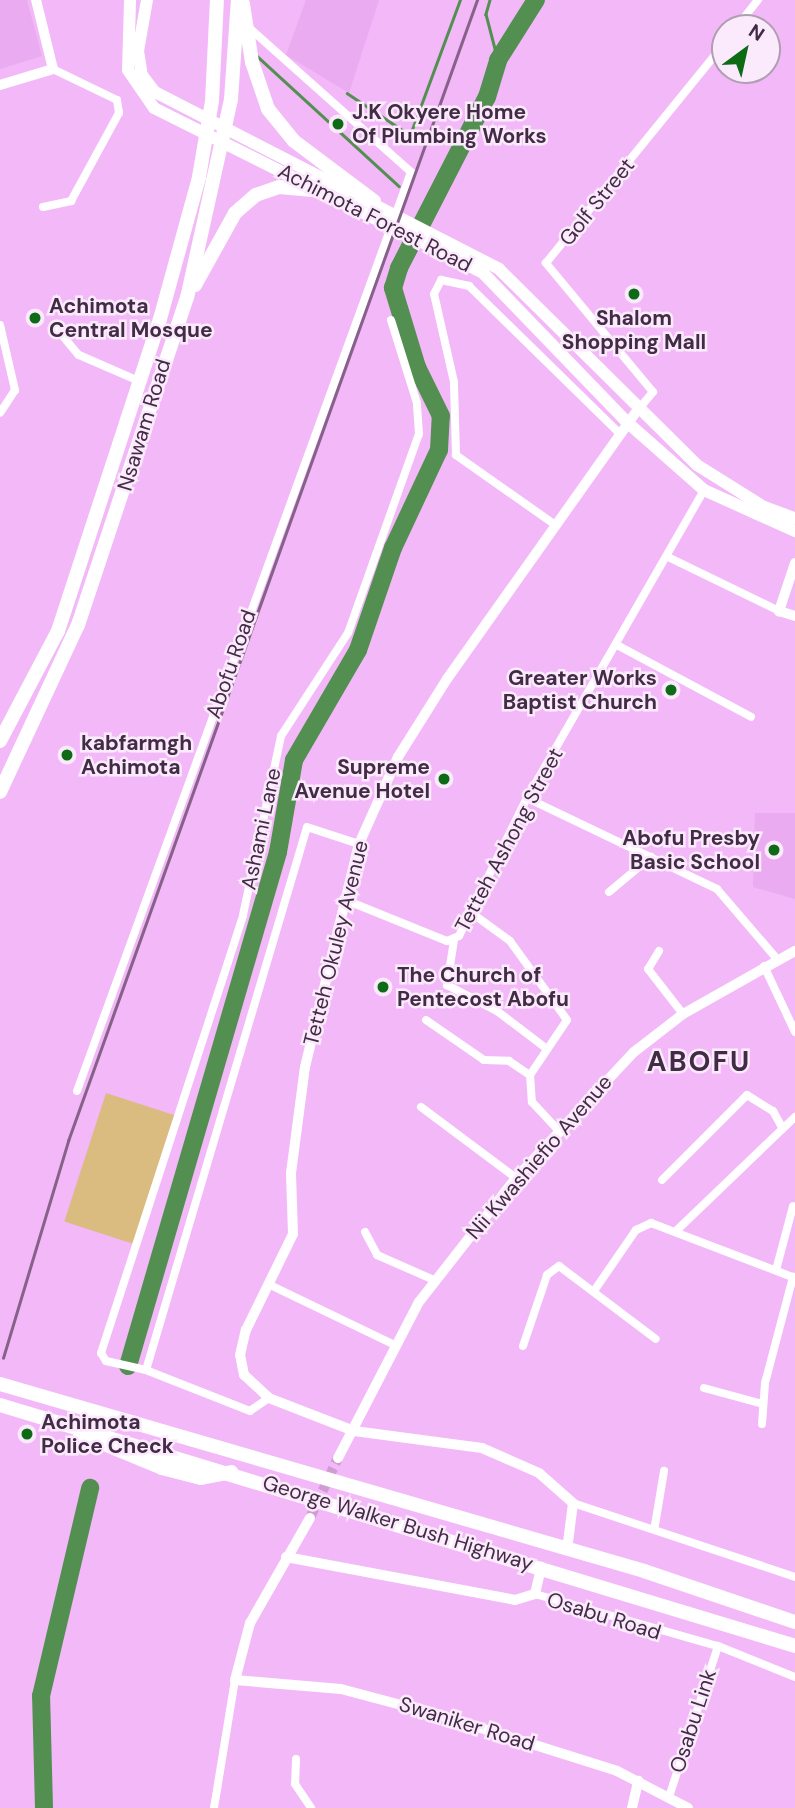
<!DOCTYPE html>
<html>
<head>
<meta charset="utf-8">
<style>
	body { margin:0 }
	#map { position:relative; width:795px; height:1808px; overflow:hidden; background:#f2b8f7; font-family:"DM Sans",sans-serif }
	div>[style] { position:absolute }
	.built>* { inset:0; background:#eaabf0 }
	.green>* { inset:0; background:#dabc80; transform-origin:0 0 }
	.stream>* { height:2.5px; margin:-1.25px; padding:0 1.25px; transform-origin:1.25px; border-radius:1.25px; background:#528f51 }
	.river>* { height:18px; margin:-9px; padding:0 9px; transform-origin:9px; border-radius:9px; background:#528f51 }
	.tertiary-tunnel>* { height:10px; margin-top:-5px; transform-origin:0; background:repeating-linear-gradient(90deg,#cf9cd3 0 10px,transparent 0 15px) }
	.minor>* { height:8px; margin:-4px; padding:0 4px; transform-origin:4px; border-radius:4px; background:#fff }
	.tertiary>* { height:10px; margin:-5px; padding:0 5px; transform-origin:5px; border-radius:5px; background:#fff }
	.primary>* { height:12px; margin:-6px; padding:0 6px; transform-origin:6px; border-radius:6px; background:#fff }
	.trunk>* { height:14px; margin:-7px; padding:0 7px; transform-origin:7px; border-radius:7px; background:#fff }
	.rail>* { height:2.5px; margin:-1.25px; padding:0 1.25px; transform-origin:1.25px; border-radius:1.25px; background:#866189 }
	.dots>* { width:19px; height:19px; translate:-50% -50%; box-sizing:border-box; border:4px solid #fbe9fc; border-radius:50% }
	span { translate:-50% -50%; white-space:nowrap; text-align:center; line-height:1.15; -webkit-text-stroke:5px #fbe9fc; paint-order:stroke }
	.poi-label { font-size:21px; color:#422b44; font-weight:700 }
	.left { translate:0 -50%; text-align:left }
	.right { translate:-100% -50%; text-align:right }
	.street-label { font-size:21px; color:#422b44 }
	.district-label { font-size:28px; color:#422b44; font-weight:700; letter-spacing:2px }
	.north { position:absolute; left:711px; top:14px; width:70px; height:70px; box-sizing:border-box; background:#fbe9fc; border:2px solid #b19db2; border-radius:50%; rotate:33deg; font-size:19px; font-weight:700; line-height:28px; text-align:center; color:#422b44 }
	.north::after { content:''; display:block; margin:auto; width:24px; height:32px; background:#0d6b16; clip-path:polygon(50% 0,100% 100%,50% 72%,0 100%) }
</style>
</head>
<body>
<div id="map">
	<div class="built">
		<i style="clip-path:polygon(0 0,27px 0,42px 56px,0 69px)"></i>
		<i style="clip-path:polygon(306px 0,379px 0,349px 93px,286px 55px)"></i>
		<i style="clip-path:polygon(755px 813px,795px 813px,795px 899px,753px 887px)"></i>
	</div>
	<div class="green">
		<i style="left:106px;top:1093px;width:73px;height:135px;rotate:18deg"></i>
	</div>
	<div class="stream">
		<i style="left:490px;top:0;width:15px;rotate:106deg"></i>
		<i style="left:486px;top:14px;width:48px;rotate:75.4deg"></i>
		<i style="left:256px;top:55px;width:194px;rotate:42.5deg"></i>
		<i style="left:347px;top:93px;width:76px;rotate:33.7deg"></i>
		<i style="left:410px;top:135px;width:144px;rotate:-69.7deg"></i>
	</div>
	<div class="river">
		<i style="left:128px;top:1366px;width:535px;rotate:-73.73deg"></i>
		<i style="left:278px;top:852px;width:93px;rotate:-80.1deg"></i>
		<i style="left:294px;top:760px;width:127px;rotate:-59.8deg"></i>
		<i style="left:358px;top:650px;width:108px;rotate:-71.1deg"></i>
		<i style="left:393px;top:548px;width:108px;rotate:-64.9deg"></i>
		<i style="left:439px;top:450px;width:34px;rotate:-87deg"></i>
		<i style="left:441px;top:416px;width:55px;rotate:-116.1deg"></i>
		<i style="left:417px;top:367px;width:83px;rotate:-106.9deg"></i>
		<i style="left:393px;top:288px;width:21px;rotate:-73deg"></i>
		<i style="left:399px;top:268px;width:192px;rotate:-62.8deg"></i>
		<i style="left:487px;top:97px;width:39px;rotate:-73deg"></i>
		<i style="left:498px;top:60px;width:71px;rotate:-57.7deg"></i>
		<i style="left:44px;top:1808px;width:112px;rotate:-91.5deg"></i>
		<i style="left:41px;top:1696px;width:214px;rotate:-76.7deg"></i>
	</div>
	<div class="tertiary-tunnel">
		<i style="left:310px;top:1518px;width:66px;rotate:-65deg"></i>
	</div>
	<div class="minor">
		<i style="left:736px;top:28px;width:36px;rotate:-52deg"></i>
		<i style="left:43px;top:207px;width:29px;rotate:-12deg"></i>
		<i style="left:71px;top:201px;width:100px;rotate:-61.4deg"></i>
		<i style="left:119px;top:113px;width:13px;rotate:-99deg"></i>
		<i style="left:117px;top:100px;width:71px;rotate:-154.2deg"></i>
		<i style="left:0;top:325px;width:67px;rotate:77deg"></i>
		<i style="left:15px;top:390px;width:27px;rotate:123deg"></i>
		<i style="left:56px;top:328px;width:35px;rotate:50deg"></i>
		<i style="left:79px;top:355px;width:68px;rotate:23.5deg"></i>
		<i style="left:637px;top:411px;width:25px;rotate:-50deg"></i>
		<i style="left:653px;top:392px;width:168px;rotate:-129.7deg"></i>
		<i style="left:546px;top:263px;width:284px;rotate:-50.9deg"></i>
		<i style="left:554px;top:524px;width:120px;rotate:-144.9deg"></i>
		<i style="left:456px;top:455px;width:73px;rotate:-91.6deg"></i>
		<i style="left:454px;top:382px;width:90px;rotate:-102.8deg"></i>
		<i style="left:434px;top:294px;width:16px;rotate:-63deg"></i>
		<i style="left:441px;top:280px;width:29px;rotate:12deg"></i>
		<i style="left:469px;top:286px;width:210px;rotate:44.4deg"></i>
		<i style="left:668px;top:557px;width:123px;rotate:25.9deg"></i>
		<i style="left:617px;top:645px;width:152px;rotate:28.2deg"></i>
		<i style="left:527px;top:798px;width:211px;rotate:25.6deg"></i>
		<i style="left:717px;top:889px;width:92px;rotate:49.4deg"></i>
		<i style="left:609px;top:892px;width:55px;rotate:-39.8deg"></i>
		<i style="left:343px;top:899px;width:112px;rotate:22deg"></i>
		<i style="left:447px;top:941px;width:13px;rotate:-23deg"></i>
		<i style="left:459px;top:936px;width:154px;rotate:-63.8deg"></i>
		<i style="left:527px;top:798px;width:355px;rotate:-60.1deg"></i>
		<i style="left:473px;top:914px;width:46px;rotate:36.1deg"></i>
		<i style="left:510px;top:941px;width:97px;rotate:54.2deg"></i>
		<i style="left:567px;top:1020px;width:66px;rotate:123.9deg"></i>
		<i style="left:530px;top:1075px;width:27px;rotate:86deg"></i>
		<i style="left:532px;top:1102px;width:42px;rotate:46.9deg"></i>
		<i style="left:454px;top:940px;width:46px;rotate:98.8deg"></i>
		<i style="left:447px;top:985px;width:56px;rotate:27.5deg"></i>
		<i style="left:497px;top:1011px;width:63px;rotate:37.2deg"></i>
		<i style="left:659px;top:951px;width:21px;rotate:121deg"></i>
		<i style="left:648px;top:969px;width:57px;rotate:52.1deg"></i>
		<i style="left:764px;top:966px;width:73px;rotate:64.8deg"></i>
		<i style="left:426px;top:1020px;width:70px;rotate:34.6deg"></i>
		<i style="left:484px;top:1060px;width:25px;rotate:2deg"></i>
		<i style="left:509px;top:1061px;width:25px;rotate:34deg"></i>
		<i style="left:77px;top:1091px;width:978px;rotate:-70.03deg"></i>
		<i style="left:411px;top:172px;width:220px;rotate:-138.3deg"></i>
		<i style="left:421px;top:1107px;width:119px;rotate:36.8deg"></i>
		<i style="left:662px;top:1180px;width:120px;rotate:-45deg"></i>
		<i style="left:747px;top:1095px;width:31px;rotate:32deg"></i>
		<i style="left:773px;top:1111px;width:18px;rotate:61deg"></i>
		<i style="left:365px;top:1232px;width:26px;rotate:62deg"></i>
		<i style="left:377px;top:1255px;width:62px;rotate:23.7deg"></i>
		<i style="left:675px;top:1232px;width:166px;rotate:-43.8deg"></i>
		<i style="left:776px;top:1270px;width:66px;rotate:-75.1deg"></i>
		<i style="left:268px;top:1284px;width:143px;rotate:25.7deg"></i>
		<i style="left:594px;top:1291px;width:74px;rotate:-55.5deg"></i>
		<i style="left:636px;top:1230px;width:17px;rotate:-25deg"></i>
		<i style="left:651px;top:1223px;width:154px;rotate:20.9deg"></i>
		<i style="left:523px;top:1346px;width:75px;rotate:-71.3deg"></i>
		<i style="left:547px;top:1275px;width:15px;rotate:-37deg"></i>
		<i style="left:559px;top:1266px;width:121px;rotate:37deg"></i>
		<i style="left:146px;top:1370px;width:566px;rotate:-73.48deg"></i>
		<i style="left:307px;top:827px;width:55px;rotate:18.1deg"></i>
		<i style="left:704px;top:1388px;width:61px;rotate:15.2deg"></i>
		<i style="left:269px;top:1398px;width:23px;rotate:146deg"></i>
		<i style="left:250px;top:1411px;width:112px;rotate:-158.5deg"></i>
		<i style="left:146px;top:1370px;width:41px;rotate:-167.3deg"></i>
		<i style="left:106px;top:1361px;width:9px;rotate:-122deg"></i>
		<i style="left:101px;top:1353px;width:460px;rotate:-72deg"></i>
		<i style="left:243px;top:915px;width:183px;rotate:-78deg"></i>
		<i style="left:281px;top:736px;width:123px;rotate:-57deg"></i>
		<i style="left:348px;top:633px;width:211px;rotate:-70.4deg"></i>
		<i style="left:419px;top:434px;width:31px;rotate:-94deg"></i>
		<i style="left:417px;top:403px;width:87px;rotate:-107.4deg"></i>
		<i style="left:762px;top:1424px;width:41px;rotate:-85.8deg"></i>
		<i style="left:765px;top:1383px;width:110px;rotate:-75.2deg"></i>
		<i style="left:573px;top:1503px;width:234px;rotate:18.4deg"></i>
		<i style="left:655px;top:1525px;width:55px;rotate:-80.5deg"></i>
		<i style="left:535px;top:1594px;width:190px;rotate:15.9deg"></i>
		<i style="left:718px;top:1646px;width:83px;rotate:21.9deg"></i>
		<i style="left:296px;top:1759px;width:25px;rotate:92deg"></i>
		<i style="left:295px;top:1784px;width:29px;rotate:56deg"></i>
		<i style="left:669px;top:1797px;width:159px;rotate:-72deg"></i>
		<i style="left:214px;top:1808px;width:130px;rotate:-80.7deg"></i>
	</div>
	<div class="tertiary">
		<i style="left:0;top:85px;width:55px;rotate:-16.8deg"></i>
		<i style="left:53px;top:69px;width:71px;rotate:-103.8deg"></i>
		<i style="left:795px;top:563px;width:51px;rotate:108.4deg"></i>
		<i style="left:779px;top:611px;width:17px;rotate:17deg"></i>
		<i style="left:338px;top:1458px;width:176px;rotate:-62.6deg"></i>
		<i style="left:419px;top:1302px;width:157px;rotate:-52deg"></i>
		<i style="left:516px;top:1178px;width:173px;rotate:-46.9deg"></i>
		<i style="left:634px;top:1052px;width:62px;rotate:-37.8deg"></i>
		<i style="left:683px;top:1014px;width:129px;rotate:-29.4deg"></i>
		<i style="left:310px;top:1518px;width:121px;rotate:119.7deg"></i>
		<i style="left:250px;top:1623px;width:59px;rotate:104.7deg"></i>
		<i style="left:235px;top:1680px;width:106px;rotate:4.9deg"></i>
		<i style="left:341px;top:1689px;width:109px;rotate:14.9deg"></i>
		<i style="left:446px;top:1717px;width:179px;rotate:17.5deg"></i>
		<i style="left:617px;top:1771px;width:80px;rotate:27.5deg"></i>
		<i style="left:567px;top:1550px;width:47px;rotate:-82.7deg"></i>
		<i style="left:573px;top:1503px;width:45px;rotate:-138.6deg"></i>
		<i style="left:539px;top:1473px;width:62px;rotate:-156.3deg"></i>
		<i style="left:482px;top:1448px;width:129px;rotate:-172.4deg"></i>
		<i style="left:354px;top:1431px;width:91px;rotate:-158.8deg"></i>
		<i style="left:269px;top:1398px;width:34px;rotate:-137deg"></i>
		<i style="left:244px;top:1375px;width:20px;rotate:-101deg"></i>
		<i style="left:240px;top:1355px;width:26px;rotate:-77deg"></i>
		<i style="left:246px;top:1330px;width:107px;rotate:-63.9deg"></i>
		<i style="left:293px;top:1234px;width:61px;rotate:-91.9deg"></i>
		<i style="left:291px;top:1173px;width:107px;rotate:-82.5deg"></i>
		<i style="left:305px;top:1067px;width:229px;rotate:-76.4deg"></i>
		<i style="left:359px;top:844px;width:95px;rotate:-65.9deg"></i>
		<i style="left:398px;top:757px;width:92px;rotate:-57.9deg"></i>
		<i style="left:447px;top:679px;width:329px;rotate:-54.7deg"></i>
		<i style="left:286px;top:1557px;width:233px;rotate:10.6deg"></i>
		<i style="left:515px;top:1600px;width:21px;rotate:-17deg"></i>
		<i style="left:535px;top:1594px;width:28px;rotate:-77deg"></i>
		<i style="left:632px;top:1808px;width:28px;rotate:-77deg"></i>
	</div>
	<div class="primary">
		<i style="left:130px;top:0;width:70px;rotate:91.6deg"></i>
		<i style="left:128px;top:70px;width:46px;rotate:55.6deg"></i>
		<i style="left:154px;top:108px;width:368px;rotate:26.6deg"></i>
		<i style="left:483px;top:273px;width:209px;rotate:46deg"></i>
		<i style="left:628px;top:423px;width:101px;rotate:41.4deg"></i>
		<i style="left:704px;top:490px;width:100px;rotate:24.3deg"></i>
		<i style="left:147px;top:0;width:52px;rotate:100deg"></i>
		<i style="left:138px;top:51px;width:24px;rotate:81deg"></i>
		<i style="left:142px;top:75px;width:21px;rotate:53deg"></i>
		<i style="left:155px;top:92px;width:387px;rotate:27.2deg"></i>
		<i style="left:499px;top:269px;width:279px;rotate:44.7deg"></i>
		<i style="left:697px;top:465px;width:79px;rotate:32.1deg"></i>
		<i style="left:764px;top:507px;width:33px;rotate:20deg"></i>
	</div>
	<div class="trunk">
		<i style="left:243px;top:4px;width:59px;rotate:81.2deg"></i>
		<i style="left:252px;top:62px;width:50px;rotate:71.2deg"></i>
		<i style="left:268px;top:109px;width:41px;rotate:50.9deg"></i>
		<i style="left:294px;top:141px;width:100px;rotate:36.9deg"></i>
		<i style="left:195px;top:285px;width:82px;rotate:-60.9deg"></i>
		<i style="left:235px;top:213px;width:28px;rotate:-41deg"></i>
		<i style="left:256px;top:195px;width:24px;rotate:-19deg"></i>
		<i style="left:279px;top:187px;width:45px;rotate:5.1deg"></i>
		<i style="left:0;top:741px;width:124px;rotate:-62.2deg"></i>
		<i style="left:58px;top:631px;width:328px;rotate:-71.9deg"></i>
		<i style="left:160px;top:319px;width:147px;rotate:-74.6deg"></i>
		<i style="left:199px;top:177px;width:77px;rotate:-80.3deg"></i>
		<i style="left:212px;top:101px;width:101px;rotate:-87.2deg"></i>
		<i style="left:0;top:792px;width:184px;rotate:-65deg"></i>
		<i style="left:78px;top:625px;width:345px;rotate:-71.6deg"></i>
		<i style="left:187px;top:298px;width:204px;rotate:-77.5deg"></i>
		<i style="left:231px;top:99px;width:99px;rotate:-86deg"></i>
		<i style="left:0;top:1384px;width:671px;rotate:16.19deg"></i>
		<i style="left:644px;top:1571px;width:159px;rotate:18.7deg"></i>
		<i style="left:0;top:1405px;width:831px;rotate:16.86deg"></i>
		<i style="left:80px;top:1434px;width:89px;rotate:22.5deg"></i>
		<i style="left:162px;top:1468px;width:40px;rotate:14.4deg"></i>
		<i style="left:201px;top:1478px;width:31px;rotate:-11deg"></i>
	</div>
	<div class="rail">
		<i style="left:3px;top:1358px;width:227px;rotate:-73.3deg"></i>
		<i style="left:68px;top:1141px;width:1212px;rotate:-70.28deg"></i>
	</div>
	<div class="dots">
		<i style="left:338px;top:124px;background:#0d6b16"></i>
		<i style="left:634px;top:294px;background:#0d6b16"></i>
		<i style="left:35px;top:318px;background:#0d6b16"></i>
		<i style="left:671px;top:690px;background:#0d6b16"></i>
		<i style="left:67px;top:755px;background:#0d6b16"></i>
		<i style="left:444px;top:779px;background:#0d6b16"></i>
		<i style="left:774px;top:850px;background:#0d6b16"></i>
		<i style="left:383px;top:987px;background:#0d6b16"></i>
		<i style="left:27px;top:1434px;background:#0d6b16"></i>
	</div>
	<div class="poi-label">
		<span class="left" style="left:352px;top:124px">J.K Okyere Home<br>Of Plumbing Works</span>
		<span class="left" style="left:49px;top:318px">Achimota<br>Central Mosque</span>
		<span style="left:634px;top:330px">Shalom<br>Shopping Mall</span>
		<span class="right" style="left:657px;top:690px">Greater Works<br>Baptist Church</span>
		<span class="left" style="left:81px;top:755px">kabfarmgh<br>Achimota</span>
		<span class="right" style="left:430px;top:779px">Supreme<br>Avenue Hotel</span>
		<span class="right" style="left:760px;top:850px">Abofu Presby<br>Basic School</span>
		<span class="left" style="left:397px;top:987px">The Church of<br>Pentecost Abofu</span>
		<span class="left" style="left:41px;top:1434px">Achimota<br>Police Check</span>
	</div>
	<div class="street-label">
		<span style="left:597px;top:202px;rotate:-51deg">Golf Street</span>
		<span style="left:375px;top:218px;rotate:27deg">Achimota Forest Road</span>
		<span style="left:144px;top:425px;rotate:-73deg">Nsawam Road</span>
		<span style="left:231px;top:664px;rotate:-71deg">Abofu Road</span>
		<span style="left:261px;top:829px;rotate:-78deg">Ashami Lane</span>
		<span style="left:509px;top:840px;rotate:-62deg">Tetteh Ashong Street</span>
		<span style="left:336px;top:943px;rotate:-76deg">Tetteh Okuley Avenue</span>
		<span style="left:539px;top:1157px;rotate:-49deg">Nii Kwashiefio Avenue</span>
		<span style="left:398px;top:1523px;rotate:17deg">George Walker Bush Highway</span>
		<span style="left:604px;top:1616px;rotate:17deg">Osabu Road</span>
		<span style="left:693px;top:1721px;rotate:-72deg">Osabu Link</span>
		<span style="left:467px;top:1724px;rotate:17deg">Swaniker Road</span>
	</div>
	<div class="district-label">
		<span style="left:699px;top:1062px">ABOFU</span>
	</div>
	<div class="north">N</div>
</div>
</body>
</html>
